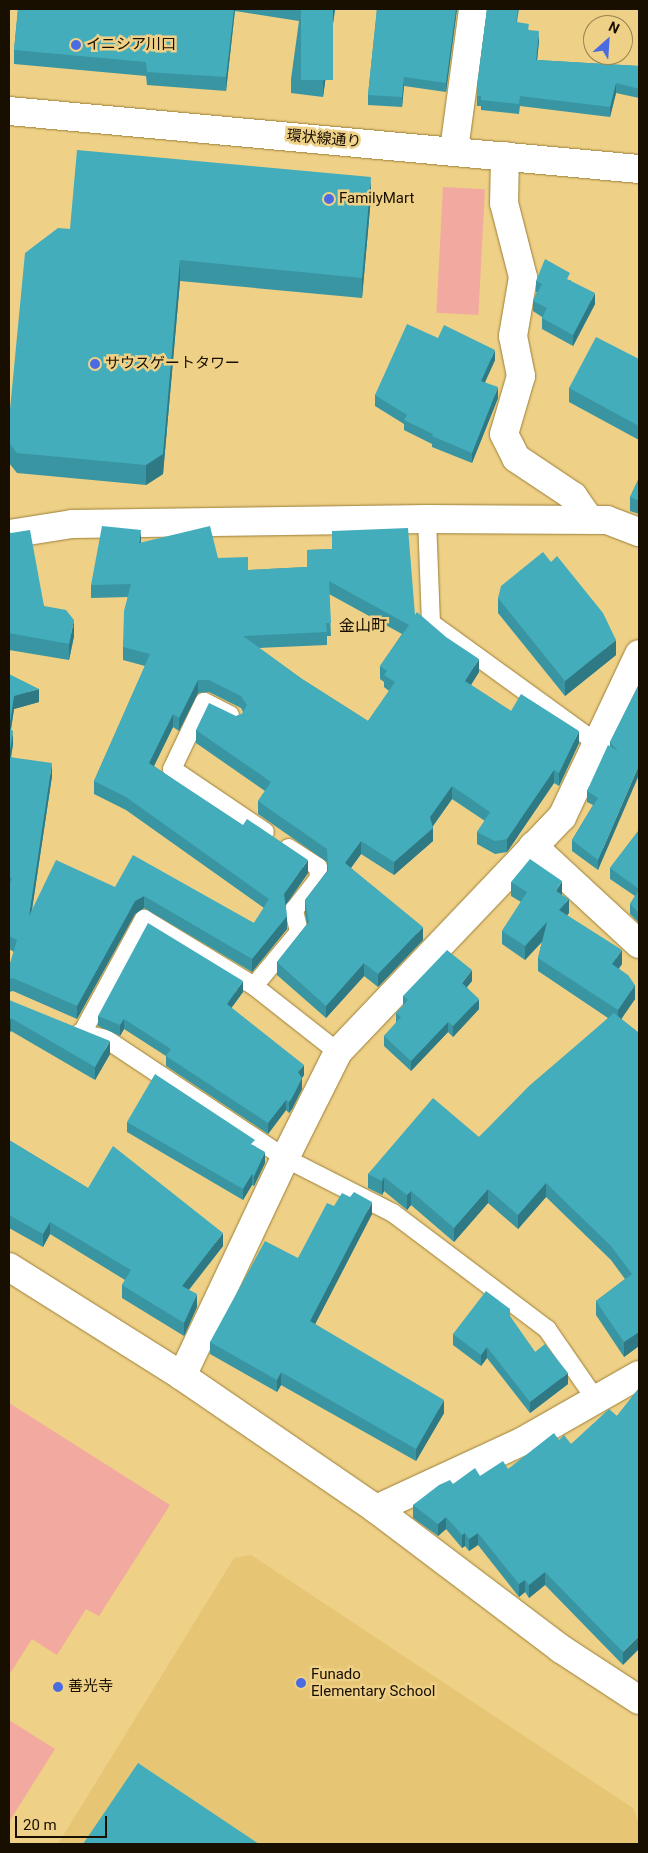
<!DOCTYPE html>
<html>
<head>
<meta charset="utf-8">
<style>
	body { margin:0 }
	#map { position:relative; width:648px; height:1853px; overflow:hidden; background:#eed087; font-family:Roboto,"Noto Sans JP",sans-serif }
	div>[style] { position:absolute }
	.built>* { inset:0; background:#e6c674 }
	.green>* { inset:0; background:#f2a99f; transform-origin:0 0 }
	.roads { filter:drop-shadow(0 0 1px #9b7f36) drop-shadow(0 0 1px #9b7f36) }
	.lane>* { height:18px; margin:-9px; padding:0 9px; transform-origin:9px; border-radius:9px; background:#fff }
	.street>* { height:28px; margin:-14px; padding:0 14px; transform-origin:14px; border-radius:14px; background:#fff }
	.secondary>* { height:28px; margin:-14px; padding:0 14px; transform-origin:14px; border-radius:14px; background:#fff }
	.wall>* { inset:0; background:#3a95a2 }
	.shaded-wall>* { inset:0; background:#2f7984 }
	.building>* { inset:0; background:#43adbc; transform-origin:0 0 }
	.dots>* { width:14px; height:14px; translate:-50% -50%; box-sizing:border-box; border:2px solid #eed087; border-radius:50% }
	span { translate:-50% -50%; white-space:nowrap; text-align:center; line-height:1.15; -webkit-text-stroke:5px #eed087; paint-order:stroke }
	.poi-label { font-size:15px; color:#180f00 }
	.left { translate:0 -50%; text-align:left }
	.street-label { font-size:15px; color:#180f00 }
	.neighbourhood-label { font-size:16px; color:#180f00 }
	.frame { position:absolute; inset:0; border:10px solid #180f00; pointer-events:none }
	.north { position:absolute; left:583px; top:15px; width:50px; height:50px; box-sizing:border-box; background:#eed087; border:1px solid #988351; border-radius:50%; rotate:26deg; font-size:14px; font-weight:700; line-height:20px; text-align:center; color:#180f00 }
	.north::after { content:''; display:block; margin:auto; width:18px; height:22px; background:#4b6ce0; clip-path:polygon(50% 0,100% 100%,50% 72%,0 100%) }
	.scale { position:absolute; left:15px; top:1816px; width:92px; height:22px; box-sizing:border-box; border:2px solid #180f00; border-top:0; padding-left:6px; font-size:15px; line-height:18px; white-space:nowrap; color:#180f00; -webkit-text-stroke:4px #eed087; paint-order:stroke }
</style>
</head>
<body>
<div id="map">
	<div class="built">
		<i style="clip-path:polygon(251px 1555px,633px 1808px,639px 1824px,639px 1844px,58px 1844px,234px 1558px)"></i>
	</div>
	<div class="green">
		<i style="left:443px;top:187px;width:42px;height:126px;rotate:3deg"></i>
		<i style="clip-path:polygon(9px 1403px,170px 1505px,99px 1616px,86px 1609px,57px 1655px,32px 1639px,9px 1675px)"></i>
		<i style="clip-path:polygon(9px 1720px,55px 1749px,9px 1822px)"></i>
	</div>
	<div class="roads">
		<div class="lane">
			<i style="left:427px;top:519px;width:104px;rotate:87.8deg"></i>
			<i style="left:431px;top:623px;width:205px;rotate:35.9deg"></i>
			<i style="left:230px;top:715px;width:29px;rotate:-153deg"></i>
			<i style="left:204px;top:702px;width:74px;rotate:115.5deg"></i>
			<i style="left:172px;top:769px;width:112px;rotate:34.1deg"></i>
			<i style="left:254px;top:986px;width:70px;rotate:-50.2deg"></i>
			<i style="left:299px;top:932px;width:23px;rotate:-103deg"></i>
			<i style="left:294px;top:910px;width:41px;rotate:-52deg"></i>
			<i style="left:319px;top:878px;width:11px;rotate:-95deg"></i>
			<i style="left:318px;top:867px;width:35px;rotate:-147deg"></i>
			<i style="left:80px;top:1033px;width:27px;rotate:13deg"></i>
			<i style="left:106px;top:1039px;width:215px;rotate:33.6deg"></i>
			<i style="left:285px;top:1158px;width:121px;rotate:27deg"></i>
			<i style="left:393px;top:1213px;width:193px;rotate:37deg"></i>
			<i style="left:547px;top:1329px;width:86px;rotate:55.4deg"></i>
			<i style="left:82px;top:1033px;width:130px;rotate:-61.5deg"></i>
			<i style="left:144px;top:919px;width:129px;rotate:31.3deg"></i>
			<i style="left:254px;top:986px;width:107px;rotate:38.2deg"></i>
		</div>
		<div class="street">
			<i style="left:454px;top:150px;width:142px;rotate:-82.3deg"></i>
			<i style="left:505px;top:156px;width:47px;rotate:91.2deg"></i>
			<i style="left:504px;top:203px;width:76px;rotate:75.6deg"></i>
			<i style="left:523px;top:277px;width:60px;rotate:99.6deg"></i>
			<i style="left:513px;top:336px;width:41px;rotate:78.7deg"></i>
			<i style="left:521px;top:376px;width:60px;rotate:106.3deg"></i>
			<i style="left:504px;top:434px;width:27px;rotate:63deg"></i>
			<i style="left:516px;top:458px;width:69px;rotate:33.7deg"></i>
			<i style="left:573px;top:496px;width:29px;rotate:55deg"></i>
			<i style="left:9px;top:534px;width:64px;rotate:-9deg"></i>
			<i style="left:72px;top:524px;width:355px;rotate:-0.8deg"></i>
			<i style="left:427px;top:519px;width:180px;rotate:0.3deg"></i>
			<i style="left:607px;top:520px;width:34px;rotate:21deg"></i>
			<i style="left:533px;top:846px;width:144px;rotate:42.8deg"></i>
			<i style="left:182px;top:1376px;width:241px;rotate:-64.7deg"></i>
			<i style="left:285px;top:1158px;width:119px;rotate:-63.4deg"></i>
			<i style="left:338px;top:1052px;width:325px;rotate:-46.4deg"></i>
			<i style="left:562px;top:817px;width:180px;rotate:-64.7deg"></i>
			<i style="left:376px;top:1509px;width:164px;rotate:-24.8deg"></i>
			<i style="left:525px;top:1440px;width:131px;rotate:-29.7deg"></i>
		</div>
		<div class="secondary">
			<i style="left:9px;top:111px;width:633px;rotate:5.26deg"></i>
			<i style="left:9px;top:1267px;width:204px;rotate:32.2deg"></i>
			<i style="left:182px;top:1376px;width:235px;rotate:34.4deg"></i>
			<i style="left:376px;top:1509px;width:232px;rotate:37.1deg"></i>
			<i style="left:561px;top:1649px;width:93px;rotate:33.2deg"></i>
		</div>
	</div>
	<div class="wall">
		<i style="clip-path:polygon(18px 9px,335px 9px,323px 97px,291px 93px,291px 79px,299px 21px,235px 11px,226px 91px,147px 85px,146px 76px,14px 64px,14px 50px)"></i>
		<i style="clip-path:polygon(377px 9px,457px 9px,446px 92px,404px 86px,402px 107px,368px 105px,368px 95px)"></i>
		<i style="clip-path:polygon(487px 9px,519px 9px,517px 22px,529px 30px,539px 41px,537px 60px,639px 66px,639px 98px,616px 93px,610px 117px,520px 106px,519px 114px,481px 110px,481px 106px,477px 106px,477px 87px)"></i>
		<i style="clip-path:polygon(371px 197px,362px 298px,180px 281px,163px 474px,146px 485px,17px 473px,9px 463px,9px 420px,70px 229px)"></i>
		<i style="clip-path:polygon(570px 280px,595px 304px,573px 346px,542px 329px,542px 317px,533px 311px,533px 301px,537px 292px,536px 292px,536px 281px)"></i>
		<i style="clip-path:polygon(438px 338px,495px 360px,485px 382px,498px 398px,472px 463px,432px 447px,432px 444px,404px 430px,404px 424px,375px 406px,375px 395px)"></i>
		<i style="clip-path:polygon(639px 359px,639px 440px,569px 402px,569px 388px)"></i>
		<i style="clip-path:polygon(639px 478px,639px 514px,630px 511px,630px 497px)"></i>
		<i style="clip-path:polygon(evenodd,332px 531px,415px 615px,479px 672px,471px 685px,511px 711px,579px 743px,559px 786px,554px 783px,507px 852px,495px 854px,477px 844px,477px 832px,485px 821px,452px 799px,433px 826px,433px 841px,394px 875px,361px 854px,351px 868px,423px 940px,378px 987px,364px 976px,326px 1018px,277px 975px,277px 962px,307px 924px,305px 913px,305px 900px,327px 871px,327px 862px,258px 814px,258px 801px,265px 791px,196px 743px,196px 730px,242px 714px,243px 712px,241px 708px,209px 692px,198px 693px,179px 731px,173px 727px,154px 766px,308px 873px,286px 905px,287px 929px,252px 972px,144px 908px,135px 914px,77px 1019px,13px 991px,9px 992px,9px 967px,14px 952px,9px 949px,9px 674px,39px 702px,14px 709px,11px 730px,13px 744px,11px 757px,52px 776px,32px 910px,115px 887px,254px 923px,264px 908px,126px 810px,94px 794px,94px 781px,145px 666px,123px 660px,123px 647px,128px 597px,91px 598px,91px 585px,141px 543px,218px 558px,248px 570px,307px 567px,307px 550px,332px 549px,332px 531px,329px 594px,402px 634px,380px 666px,380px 679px,384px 682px,384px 687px,389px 691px,368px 721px,302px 679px,259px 648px,327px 645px,327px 636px,331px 636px,329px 594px)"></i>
		<i style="clip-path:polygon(9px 532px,44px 606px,74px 636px,69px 660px,9px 650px)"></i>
		<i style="clip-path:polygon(498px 598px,616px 655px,565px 696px,498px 613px)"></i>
		<i style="clip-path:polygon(639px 684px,598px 870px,572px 851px,572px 840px,593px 805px,587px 802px,587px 791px,610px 746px,610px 742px)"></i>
		<i style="clip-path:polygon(639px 830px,639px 923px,630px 914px,630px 904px,635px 896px,610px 879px,610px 868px)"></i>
		<i style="clip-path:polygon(511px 882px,562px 895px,569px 913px,567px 915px,622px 964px,619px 968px,635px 999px,621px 1019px,639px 1033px,639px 1346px,624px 1357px,596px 1315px,596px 1301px,625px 1279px,611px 1260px,546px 1197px,518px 1229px,488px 1203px,454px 1242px,411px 1205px,407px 1210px,384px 1191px,382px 1195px,368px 1188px,368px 1174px,479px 1137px,608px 1018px,538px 971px,538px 958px,542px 942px,525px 960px,502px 944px,502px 931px,521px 902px,511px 896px)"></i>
		<i style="clip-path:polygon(472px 981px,467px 987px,479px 1009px,453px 1037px,448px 1032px,411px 1071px,384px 1046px,384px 1036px,396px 1023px,396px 1013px,403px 1006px,403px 996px)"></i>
		<i style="clip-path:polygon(243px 992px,231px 1008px,304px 1075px,302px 1078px,302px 1089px,292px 1109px,289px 1113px,286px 1110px,268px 1134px,166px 1066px,166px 1056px,124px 1029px,120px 1036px,98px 1026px,98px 1016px)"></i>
		<i style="clip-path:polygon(9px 1000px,110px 1054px,95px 1080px,11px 1031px)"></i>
		<i style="clip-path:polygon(127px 1122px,255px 1146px,265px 1163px,254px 1186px,252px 1185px,243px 1200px,127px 1132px)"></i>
		<i style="clip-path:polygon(9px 1140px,88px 1188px,223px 1246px,189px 1290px,197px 1307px,184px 1336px,122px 1298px,122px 1285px,125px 1280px,50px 1234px,43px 1247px,9px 1228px)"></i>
		<i style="clip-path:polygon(334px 1206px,372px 1214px,315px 1324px,444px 1413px,416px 1461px,281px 1385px,277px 1392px,210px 1354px,210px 1342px,298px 1258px)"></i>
		<i style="clip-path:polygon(510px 1317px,535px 1352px,568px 1384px,530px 1413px,487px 1358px,481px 1366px,453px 1345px,453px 1334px)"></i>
		<i style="clip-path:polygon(639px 1388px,623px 1665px,545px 1585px,529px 1598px,525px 1592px,519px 1597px,478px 1545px,469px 1551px,465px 1546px,462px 1548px,446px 1529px,438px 1536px,413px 1518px,413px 1505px,453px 1484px,480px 1476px,508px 1469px,559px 1440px,571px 1444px,617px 1416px)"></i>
	</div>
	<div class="shaded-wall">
		<i style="clip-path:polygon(234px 9px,235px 9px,226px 91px,226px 77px)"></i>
		<i style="clip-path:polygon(333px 9px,335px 9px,323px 97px,323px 83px)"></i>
		<i style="clip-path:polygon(456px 9px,457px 9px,446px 92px,446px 83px)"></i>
		<i style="clip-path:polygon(539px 31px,539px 41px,536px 70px,536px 60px)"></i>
		<i style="clip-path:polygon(404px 77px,404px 86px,402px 107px,402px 97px)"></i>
		<i style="clip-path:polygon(616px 83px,616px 93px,610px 117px,610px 107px)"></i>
		<i style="clip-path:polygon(371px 177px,371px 197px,362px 298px,362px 278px)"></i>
		<i style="clip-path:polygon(180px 260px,180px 281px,163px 474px,146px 485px,146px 465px)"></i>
		<i style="clip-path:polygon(595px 293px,595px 304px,573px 346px,573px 335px)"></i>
		<i style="clip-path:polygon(495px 350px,495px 360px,481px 391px,481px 381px)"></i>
		<i style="clip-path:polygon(498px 387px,498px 398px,472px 463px,472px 453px)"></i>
		<i style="clip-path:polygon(141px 530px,141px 543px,139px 543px)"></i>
		<i style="clip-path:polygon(74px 620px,74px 636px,69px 660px,69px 644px)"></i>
		<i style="clip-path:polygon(616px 640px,616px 655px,565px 696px,565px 681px)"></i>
		<i style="clip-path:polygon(479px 659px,479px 672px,465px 694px,465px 681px)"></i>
		<i style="clip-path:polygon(198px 680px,198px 693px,179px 731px,179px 718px)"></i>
		<i style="clip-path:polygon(39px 689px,39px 702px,14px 709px,9px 741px,9px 728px,14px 696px)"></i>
		<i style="clip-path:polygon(173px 714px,173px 727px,149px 776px,149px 763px)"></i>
		<i style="clip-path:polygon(13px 731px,13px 744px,9px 770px,9px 757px)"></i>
		<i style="clip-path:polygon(579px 731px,579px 743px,559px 786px,559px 773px)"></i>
		<i style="clip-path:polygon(52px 763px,52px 776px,29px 929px,29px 916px)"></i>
		<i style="clip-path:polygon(639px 765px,639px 775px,598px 870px,598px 860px)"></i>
		<i style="clip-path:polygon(554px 770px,554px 783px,507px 852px,507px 839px)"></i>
		<i style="clip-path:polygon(452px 786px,452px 799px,430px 830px,430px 817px)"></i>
		<i style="clip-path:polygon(433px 828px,433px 841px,394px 875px,394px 862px)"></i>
		<i style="clip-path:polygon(361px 841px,361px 854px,345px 876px,345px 863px)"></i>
		<i style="clip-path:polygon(308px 860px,308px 873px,284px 907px,284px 894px)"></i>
		<i style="clip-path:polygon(562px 881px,562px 895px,556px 905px,556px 891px)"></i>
		<i style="clip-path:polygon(144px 896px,144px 908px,135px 914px,77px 1019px,77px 1006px,135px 901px)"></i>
		<i style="clip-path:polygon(569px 899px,569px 913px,559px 924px,559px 910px)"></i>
		<i style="clip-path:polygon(287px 916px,287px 929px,252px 972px,252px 959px)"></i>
		<i style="clip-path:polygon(547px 922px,547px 936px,525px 960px,525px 946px)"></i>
		<i style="clip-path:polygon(423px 927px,423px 940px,378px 987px,378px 974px)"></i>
		<i style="clip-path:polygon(622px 950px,622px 964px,612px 978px,612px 964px)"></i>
		<i style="clip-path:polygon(364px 963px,364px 976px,326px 1018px,326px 1006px)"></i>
		<i style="clip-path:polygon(472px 970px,472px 981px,462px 993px,462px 983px)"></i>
		<i style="clip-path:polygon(243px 981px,243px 992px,227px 1014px,227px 1004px)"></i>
		<i style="clip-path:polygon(635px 985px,635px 999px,618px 1024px,618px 1010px)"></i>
		<i style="clip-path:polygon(479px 999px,479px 1009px,453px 1037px,453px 1026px)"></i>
		<i style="clip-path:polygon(11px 1018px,11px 1031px,9px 1034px,9px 1021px)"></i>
		<i style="clip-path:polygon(124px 1019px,124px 1029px,120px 1036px,120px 1025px)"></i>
		<i style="clip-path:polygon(448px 1022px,448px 1032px,411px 1071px,411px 1061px)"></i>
		<i style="clip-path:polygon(110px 1041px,110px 1054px,95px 1080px,95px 1067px)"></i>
		<i style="clip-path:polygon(304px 1065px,304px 1075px,298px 1083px,298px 1072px)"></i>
		<i style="clip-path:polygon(302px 1078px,302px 1089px,292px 1109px,289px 1113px,289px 1102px)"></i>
		<i style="clip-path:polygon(286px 1100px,286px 1110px,268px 1134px,268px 1123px)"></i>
		<i style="clip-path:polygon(265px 1152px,265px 1163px,254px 1186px,254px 1176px)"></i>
		<i style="clip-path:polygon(252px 1174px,252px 1185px,243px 1200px,243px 1189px)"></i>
		<i style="clip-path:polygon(384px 1177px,384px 1191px,382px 1195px,382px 1181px)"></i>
		<i style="clip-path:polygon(546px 1183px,546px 1197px,518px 1229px,518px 1215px)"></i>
		<i style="clip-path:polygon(488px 1189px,488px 1203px,454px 1242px,454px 1228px)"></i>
		<i style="clip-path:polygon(411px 1191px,411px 1205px,407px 1210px,407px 1195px)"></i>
		<i style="clip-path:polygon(372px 1202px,372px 1214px,310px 1334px,310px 1321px)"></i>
		<i style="clip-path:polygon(50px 1222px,50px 1234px,43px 1247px,43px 1234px)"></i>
		<i style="clip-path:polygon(223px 1233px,223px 1246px,182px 1298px,182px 1286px)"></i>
		<i style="clip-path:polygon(197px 1294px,197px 1307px,184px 1336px,184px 1323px)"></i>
		<i style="clip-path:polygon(639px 1332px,639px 1346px,624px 1357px,624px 1342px)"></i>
		<i style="clip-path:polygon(487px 1347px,487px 1358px,481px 1366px,481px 1355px)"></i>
		<i style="clip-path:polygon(281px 1372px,281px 1385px,277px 1392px,277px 1380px)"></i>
		<i style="clip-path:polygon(568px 1373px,568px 1384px,530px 1413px,530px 1402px)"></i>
		<i style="clip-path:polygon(444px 1400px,444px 1413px,416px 1461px,416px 1449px)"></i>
		<i style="clip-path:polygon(446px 1517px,446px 1529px,438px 1536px,438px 1524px)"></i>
		<i style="clip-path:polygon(465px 1533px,465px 1546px,462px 1548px,462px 1535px)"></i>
		<i style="clip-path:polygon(478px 1533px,478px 1545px,469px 1551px,469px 1539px)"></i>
		<i style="clip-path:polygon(545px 1572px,545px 1585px,529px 1598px,529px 1585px)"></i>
		<i style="clip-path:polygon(525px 1580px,525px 1592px,519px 1597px,519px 1584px)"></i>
		<i style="clip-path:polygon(639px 1636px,639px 1649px,623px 1665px,623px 1652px)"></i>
	</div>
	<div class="building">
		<i style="clip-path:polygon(18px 9px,234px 9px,226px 77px,147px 72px,146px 62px,14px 50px)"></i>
		<i style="left:301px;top:9px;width:32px;height:71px"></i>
		<i style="clip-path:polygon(377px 9px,456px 9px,446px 83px,404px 77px,402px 97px,368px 95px)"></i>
		<i style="clip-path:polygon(487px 9px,518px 9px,516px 22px,529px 24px,528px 30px,539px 31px,536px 60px,639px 66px,639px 89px,616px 83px,610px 107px,520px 96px,519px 104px,481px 100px,481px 96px,477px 96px,477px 87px)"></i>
		<i style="clip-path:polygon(77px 150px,371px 177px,362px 278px,180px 260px,163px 454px,146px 465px,17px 453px,9px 443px,9px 420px,25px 253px,58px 228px,70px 229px)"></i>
		<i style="clip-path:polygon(545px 259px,570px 273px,567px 279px,595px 293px,573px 335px,542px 318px,547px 308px,533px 301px,542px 284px,536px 281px)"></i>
		<i style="clip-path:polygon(407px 324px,438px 338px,444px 325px,495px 350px,481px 381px,498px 387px,472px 453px,432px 436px,433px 434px,404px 420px,407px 415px,375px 395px)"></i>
		<i style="clip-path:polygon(596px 337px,639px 359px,639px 426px,569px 388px)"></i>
		<i style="clip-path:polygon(639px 478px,639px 501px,630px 497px)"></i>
		<i style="clip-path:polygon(evenodd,102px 526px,141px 530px,139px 543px,210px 526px,218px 558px,248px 557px,248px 570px,307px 567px,307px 550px,332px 549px,332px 531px,408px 528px,415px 615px,417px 612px,446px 637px,479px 659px,465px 681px,511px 711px,521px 694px,579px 731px,559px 773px,554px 770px,507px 839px,495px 841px,477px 832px,490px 812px,452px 786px,430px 817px,433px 828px,394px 862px,361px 841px,345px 863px,423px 927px,378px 974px,364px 963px,326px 1006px,277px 962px,309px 922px,305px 900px,328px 871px,327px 849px,258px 801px,271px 782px,196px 730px,209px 703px,236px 716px,242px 714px,247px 705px,241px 696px,209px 680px,198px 680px,179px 718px,173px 714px,149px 763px,243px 825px,247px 819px,308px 860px,284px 894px,287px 916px,252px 959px,144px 896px,135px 901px,77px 1006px,13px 978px,9px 979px,9px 967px,17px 940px,9px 936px,9px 886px,12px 878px,9px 877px,9px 674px,39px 689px,14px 696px,9px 728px,13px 731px,9px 757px,52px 763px,29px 916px,56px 860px,115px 887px,133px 855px,254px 923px,269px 899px,126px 797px,94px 781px,150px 654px,123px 647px,124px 611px,131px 584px,91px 585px,102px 526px,329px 581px,409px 625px,380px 666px,387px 671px,384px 675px,395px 682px,368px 721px,302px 679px,243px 636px,327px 632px,326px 623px,331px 623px,329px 581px)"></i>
		<i style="clip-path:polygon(30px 530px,44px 606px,66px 610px,74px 620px,69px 644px,9px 633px,9px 532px,11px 533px)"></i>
		<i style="clip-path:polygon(543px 552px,551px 562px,557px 556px,603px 613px,616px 640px,565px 681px,498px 598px,501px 586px)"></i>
		<i style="clip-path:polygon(639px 684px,639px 765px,598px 860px,572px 840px,598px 798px,587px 791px,608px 745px,618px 751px,610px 742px)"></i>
		<i style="clip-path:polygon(639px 830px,639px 889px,610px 868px)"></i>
		<i style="clip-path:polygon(530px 859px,562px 881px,556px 891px,569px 899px,559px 910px,622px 950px,612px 964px,628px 975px,635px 985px,618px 1010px,538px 958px,547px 922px,525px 946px,502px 931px,527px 892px,511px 882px)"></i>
		<i style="clip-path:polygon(639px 890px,639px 913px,630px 904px)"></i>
		<i style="clip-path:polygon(148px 923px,243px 981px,227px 1004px,304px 1065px,298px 1072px,302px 1078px,292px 1098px,289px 1102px,286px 1100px,268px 1123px,166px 1056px,171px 1049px,124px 1019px,120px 1025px,98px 1016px)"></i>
		<i style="clip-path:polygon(447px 950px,472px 970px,462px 983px,479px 999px,453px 1026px,448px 1022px,411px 1061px,384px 1036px,401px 1017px,396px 1013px,408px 1000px,403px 996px)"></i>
		<i style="clip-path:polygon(9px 1000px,110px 1041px,95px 1067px,11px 1018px,9px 1021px)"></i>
		<i style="clip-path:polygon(614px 1013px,639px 1033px,639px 1332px,624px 1342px,596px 1301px,632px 1274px,611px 1246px,546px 1183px,518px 1215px,488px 1189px,454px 1228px,411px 1191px,407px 1195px,384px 1177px,382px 1181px,368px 1174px,433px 1098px,479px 1137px,529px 1086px)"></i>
		<i style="clip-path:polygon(155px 1074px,255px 1140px,251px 1144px,265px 1152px,254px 1176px,252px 1174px,243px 1189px,127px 1122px)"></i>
		<i style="clip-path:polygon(9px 1140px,88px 1188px,113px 1146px,223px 1233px,182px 1286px,197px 1294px,184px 1323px,122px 1285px,131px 1270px,50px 1222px,43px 1234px,9px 1215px)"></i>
		<i style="clip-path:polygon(354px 1192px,372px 1202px,310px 1321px,444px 1400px,416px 1449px,281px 1372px,277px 1380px,210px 1342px,265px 1241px,298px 1258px,327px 1203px,334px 1206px,342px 1193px,350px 1197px)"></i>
		<i style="clip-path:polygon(486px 1291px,510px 1309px,510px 1316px,535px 1352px,545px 1344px,568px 1373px,530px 1402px,487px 1347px,481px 1355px,453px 1334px)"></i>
		<i style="clip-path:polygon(639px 1388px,639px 1636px,623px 1652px,545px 1572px,529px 1585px,525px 1580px,519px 1584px,478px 1533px,469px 1539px,465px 1533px,462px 1535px,446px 1517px,438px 1524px,413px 1505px,439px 1485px,450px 1480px,453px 1484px,475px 1468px,480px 1476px,503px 1461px,508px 1469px,554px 1433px,559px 1440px,564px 1435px,571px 1444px,609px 1409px,617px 1416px)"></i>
		<i style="clip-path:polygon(138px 1763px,259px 1844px,83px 1844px)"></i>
	</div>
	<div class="dots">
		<i style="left:76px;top:45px;background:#4b6ce0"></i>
		<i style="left:329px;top:199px;background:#4b6ce0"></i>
		<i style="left:95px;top:364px;background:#4b6ce0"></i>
		<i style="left:301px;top:1683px;background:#4b6ce0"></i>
		<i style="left:58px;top:1687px;background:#4b6ce0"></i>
	</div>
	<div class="poi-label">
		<span class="left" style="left:86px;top:45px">イニシア川口</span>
		<span class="left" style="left:339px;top:199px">FamilyMart</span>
		<span class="left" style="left:105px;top:364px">サウスゲートタワー</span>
		<span class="left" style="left:311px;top:1683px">Funado<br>Elementary School</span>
		<span class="left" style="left:68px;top:1687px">善光寺</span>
	</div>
	<div class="street-label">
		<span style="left:324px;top:139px;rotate:5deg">環状線通り</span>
	</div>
	<div class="neighbourhood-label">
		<span style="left:363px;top:626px">金山町</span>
	</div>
	<div class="frame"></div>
	<div class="north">N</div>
	<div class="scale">20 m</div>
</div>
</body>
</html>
